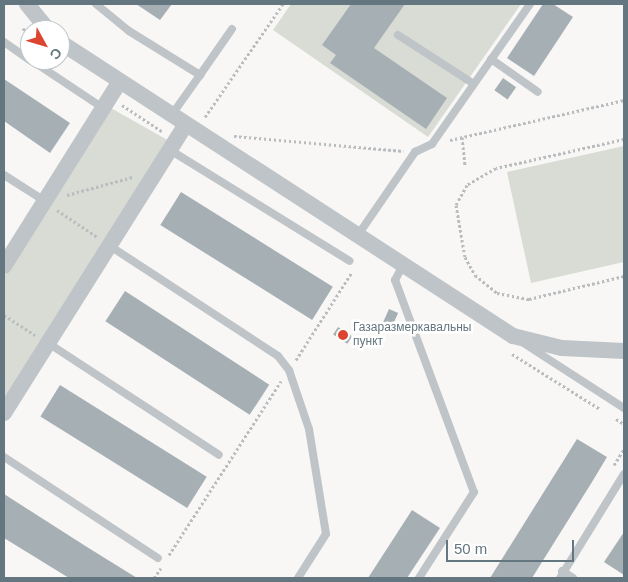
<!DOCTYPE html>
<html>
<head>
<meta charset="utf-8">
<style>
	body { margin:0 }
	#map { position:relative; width:628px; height:582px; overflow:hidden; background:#f8f7f5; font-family:Helvetica,sans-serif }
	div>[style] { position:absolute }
	.green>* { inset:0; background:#d8dcd4 }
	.building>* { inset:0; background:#a6b0b4; transform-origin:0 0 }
	.path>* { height:3px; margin-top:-1.5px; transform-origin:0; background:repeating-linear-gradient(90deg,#b9bdbf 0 2.5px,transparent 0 5px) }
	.lane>* { height:8px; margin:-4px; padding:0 4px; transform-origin:4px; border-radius:4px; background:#bec4c7 }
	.street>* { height:16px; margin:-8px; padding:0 8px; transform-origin:8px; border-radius:8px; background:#bec4c7 }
	.dots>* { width:14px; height:14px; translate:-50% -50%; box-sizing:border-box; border:2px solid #fff; border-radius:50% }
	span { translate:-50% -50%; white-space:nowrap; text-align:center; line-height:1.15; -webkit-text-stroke:5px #fff; paint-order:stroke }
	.poi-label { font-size:12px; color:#64767f }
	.left { translate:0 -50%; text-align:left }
	.frame { position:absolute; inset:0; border:5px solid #64767f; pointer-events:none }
	.north { position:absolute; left:20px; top:20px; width:50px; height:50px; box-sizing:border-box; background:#fff; border:1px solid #c1c8cc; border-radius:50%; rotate:129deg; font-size:14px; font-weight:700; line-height:20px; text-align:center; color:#64767f }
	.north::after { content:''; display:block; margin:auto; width:18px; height:22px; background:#dc4530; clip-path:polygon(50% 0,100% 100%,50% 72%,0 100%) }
	.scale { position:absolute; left:446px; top:540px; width:128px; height:22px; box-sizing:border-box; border:2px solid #64767f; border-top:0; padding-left:6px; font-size:15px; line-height:18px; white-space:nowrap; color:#64767f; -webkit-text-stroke:4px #fff; paint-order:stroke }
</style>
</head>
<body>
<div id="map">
	<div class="green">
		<i style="clip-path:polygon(291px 4px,521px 4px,428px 137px,273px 30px)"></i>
		<i style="clip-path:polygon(109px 107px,171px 142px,4px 404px,4px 277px)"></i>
		<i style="clip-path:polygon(624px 146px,624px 262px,531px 283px,507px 172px)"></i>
	</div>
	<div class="building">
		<i style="clip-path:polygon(136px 4px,172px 4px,160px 20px)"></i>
		<i style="clip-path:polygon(351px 4px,405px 4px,374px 48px,447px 98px,426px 129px,330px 63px,336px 55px,322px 45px)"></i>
		<i style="clip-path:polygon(543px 4px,553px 4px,573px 17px,534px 76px,507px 58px)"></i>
		<i style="left:503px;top:78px;width:16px;height:15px;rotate:35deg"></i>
		<i style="clip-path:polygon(4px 79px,70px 123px,50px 153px,4px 121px)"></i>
		<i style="left:181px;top:192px;width:179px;height:39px;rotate:32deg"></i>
		<i style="left:125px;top:291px;width:172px;height:36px;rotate:33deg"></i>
		<i style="left:389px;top:309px;width:10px;height:14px;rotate:24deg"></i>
		<i style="left:338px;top:327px;width:17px;height:9px;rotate:33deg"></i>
		<i style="left:60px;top:385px;width:173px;height:37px;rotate:32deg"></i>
		<i style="clip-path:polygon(577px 439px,607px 457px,592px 482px,532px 578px,490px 578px)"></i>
		<i style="clip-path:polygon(4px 494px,87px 547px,137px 578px,69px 578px,4px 538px)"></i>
		<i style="clip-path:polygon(412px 510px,440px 528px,407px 578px,368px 578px)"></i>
		<i style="clip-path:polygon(624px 532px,624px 575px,604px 562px)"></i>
	</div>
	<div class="path">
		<i style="left:23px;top:28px;width:13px;rotate:58deg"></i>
		<i style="left:122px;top:105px;width:49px;rotate:33.4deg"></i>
		<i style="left:205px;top:117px;width:137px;rotate:-55.4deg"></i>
		<i style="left:234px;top:136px;width:170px;rotate:5.1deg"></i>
		<i style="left:462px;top:137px;width:29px;rotate:84deg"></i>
		<i style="left:624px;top:139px;width:131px;rotate:167.2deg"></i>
		<i style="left:496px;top:168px;width:34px;rotate:150deg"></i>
		<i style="left:467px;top:185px;width:23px;rotate:119deg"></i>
		<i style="left:456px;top:205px;width:53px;rotate:80.2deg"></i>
		<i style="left:465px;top:257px;width:21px;rotate:61deg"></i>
		<i style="left:475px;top:275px;width:28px;rotate:39deg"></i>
		<i style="left:497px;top:293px;width:33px;rotate:11deg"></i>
		<i style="left:529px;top:299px;width:98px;rotate:-13.6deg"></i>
		<i style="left:450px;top:140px;width:179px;rotate:-12.9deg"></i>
		<i style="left:67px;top:195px;width:68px;rotate:-15.3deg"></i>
		<i style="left:57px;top:210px;width:48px;rotate:34deg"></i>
		<i style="left:4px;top:315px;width:37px;rotate:33deg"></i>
		<i style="left:512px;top:354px;width:104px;rotate:32deg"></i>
		<i style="left:296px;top:360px;width:104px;rotate:-57.5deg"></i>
		<i style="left:616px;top:419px;width:9px;rotate:32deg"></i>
		<i style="left:614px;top:465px;width:19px;rotate:-58deg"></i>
		<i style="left:169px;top:555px;width:207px;rotate:-57.2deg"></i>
		<i style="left:154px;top:578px;width:12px;rotate:-55deg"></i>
	</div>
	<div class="lane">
		<i style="left:96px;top:4px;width:43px;rotate:39.3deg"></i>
		<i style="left:129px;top:31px;width:84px;rotate:31.8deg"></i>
		<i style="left:200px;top:75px;width:50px;rotate:125.3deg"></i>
		<i style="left:398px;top:35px;width:90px;rotate:32.8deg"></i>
		<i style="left:4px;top:42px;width:32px;rotate:35deg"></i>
		<i style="left:491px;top:59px;width:57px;rotate:35.1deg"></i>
		<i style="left:31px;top:60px;width:87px;rotate:33.7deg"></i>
		<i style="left:200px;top:75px;width:56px;rotate:-55.2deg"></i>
		<i style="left:170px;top:150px;width:211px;rotate:31.7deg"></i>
		<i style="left:4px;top:175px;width:49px;rotate:32.4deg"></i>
		<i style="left:358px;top:235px;width:101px;rotate:-55.5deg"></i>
		<i style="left:415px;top:152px;width:19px;rotate:-25deg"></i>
		<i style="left:432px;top:144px;width:171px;rotate:-55deg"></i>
		<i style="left:110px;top:246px;width:201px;rotate:33.2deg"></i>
		<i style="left:278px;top:356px;width:18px;rotate:52deg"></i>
		<i style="left:289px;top:370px;width:62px;rotate:71.3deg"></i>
		<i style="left:309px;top:429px;width:106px;rotate:80.8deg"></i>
		<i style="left:326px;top:534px;width:52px;rotate:122.5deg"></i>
		<i style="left:403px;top:265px;width:17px;rotate:118deg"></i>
		<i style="left:395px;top:280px;width:226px;rotate:69.6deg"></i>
		<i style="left:474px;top:492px;width:102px;rotate:122.6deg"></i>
		<i style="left:48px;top:343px;width:204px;rotate:33.2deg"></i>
		<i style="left:525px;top:344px;width:118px;rotate:32.9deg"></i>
		<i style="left:4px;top:457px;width:184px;rotate:33.3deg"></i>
		<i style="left:562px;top:571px;width:13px;rotate:32deg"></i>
		<i style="left:560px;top:578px;width:122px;rotate:-58.4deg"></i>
	</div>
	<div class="street">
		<i style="left:27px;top:4px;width:33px;rotate:51deg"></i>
		<i style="left:60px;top:42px;width:540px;rotate:32.98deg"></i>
		<i style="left:513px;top:336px;width:50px;rotate:13.8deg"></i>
		<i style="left:562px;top:348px;width:62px;rotate:2.8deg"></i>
		<i style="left:4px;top:266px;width:216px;rotate:-57.9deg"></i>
		<i style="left:4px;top:413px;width:339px;rotate:-57.8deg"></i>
	</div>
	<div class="dots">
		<i style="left:343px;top:335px;background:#dc4530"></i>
	</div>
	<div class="poi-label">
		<span class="left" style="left:353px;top:335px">Газаразмеркавальны<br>пункт</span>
	</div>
	<div class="frame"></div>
	<div class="north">С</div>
	<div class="scale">50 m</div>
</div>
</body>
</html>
